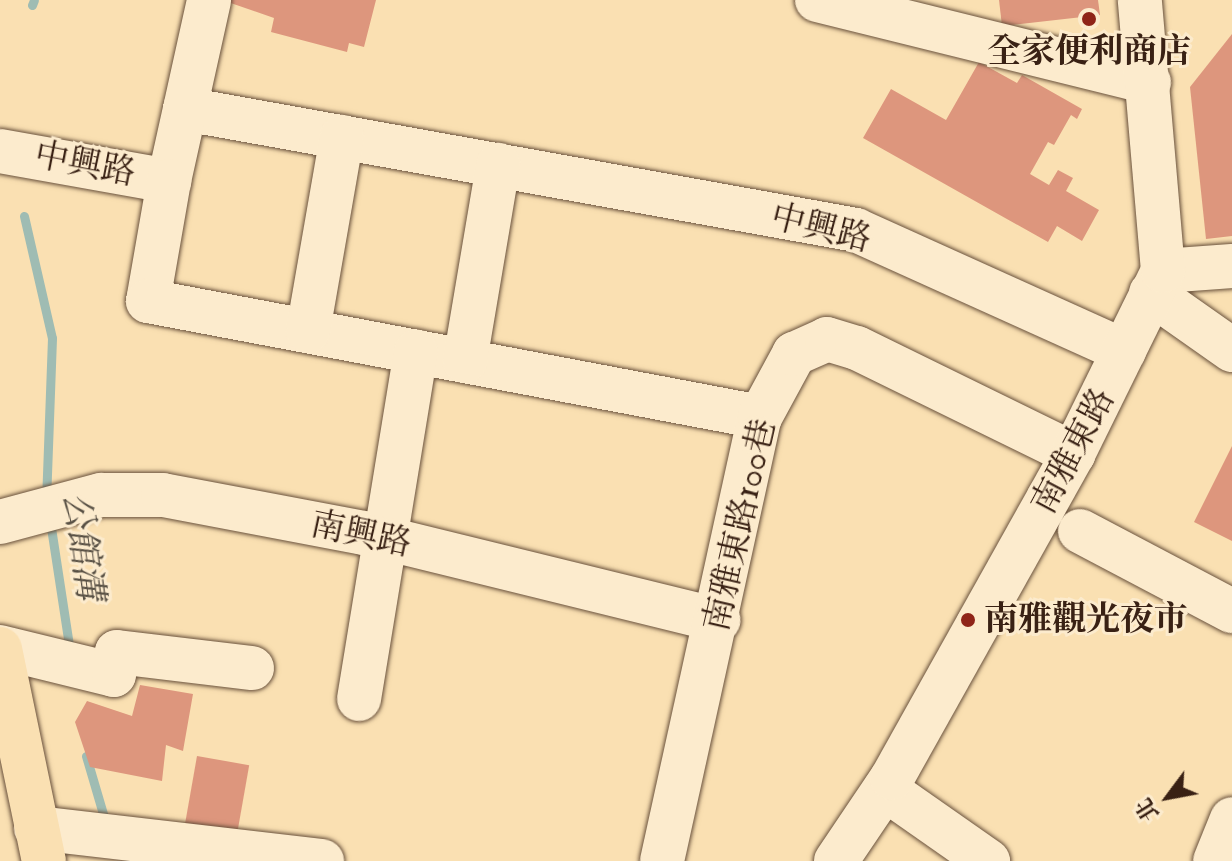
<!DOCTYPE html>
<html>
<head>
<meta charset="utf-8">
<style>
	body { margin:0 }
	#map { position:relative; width:1232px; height:861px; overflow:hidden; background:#fae0b2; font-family:"IM FELL Double Pica","Noto Serif TC",serif }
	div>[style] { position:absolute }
	.stream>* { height:9px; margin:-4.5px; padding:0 4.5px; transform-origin:4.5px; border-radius:4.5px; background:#9fbcb3 }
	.building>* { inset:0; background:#dd967d; transform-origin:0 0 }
	.roads { filter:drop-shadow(0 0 2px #69513c) drop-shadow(0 0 2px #69513c) }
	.minor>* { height:44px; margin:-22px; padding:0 22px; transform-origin:22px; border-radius:22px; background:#fcebcd }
	.major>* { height:44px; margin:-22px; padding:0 22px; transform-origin:22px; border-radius:22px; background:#fae0b2 }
	.dots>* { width:22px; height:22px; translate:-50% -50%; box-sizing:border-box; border:4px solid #fcebcd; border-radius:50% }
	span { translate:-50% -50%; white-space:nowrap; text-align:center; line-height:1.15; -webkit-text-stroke:6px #fcebcd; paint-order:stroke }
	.poi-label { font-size:34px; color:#392114; font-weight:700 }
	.left { translate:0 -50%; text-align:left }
	.street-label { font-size:34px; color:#392114 }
	.water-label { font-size:36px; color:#585044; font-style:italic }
	.north { position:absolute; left:1128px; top:757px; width:80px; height:80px; -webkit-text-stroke:6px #fcebcd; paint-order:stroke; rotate:238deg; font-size:22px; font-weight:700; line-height:32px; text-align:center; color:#392114 }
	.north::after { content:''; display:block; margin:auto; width:28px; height:36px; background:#392114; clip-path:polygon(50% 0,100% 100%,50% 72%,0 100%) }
</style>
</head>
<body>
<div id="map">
	<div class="stream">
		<i style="left:32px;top:5px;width:5px;rotate:-68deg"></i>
		<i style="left:24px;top:216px;width:125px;rotate:77.1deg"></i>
		<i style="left:52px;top:338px;width:160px;rotate:92.1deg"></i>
		<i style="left:50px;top:521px;width:133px;rotate:81.3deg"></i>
		<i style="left:86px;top:756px;width:71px;rotate:73.6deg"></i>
	</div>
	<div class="building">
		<i style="clip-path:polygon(222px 0,376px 0,364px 47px,349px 43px,347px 52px,271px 32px,274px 18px)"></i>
		<i style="clip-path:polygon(999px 0,1098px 0,1100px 15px,1002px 26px)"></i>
		<i style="clip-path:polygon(1232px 34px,1232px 236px,1206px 239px,1190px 87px)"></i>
		<i style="clip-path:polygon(979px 62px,1017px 83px,1022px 75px,1082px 109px,1077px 119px,1071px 115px,1054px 145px,1048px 142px,1030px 174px,1049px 185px,1058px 170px,1073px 178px,1066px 191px,1099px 210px,1082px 241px,1057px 226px,1048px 242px,863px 138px,891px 89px,946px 120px)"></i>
		<i style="clip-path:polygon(1232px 446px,1232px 541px,1194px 522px)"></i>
		<i style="clip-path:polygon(140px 685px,193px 694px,183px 751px,166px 745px,162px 781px,90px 767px,75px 722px,87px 701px,132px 716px)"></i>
		<i style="left:197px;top:756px;width:53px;height:80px;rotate:10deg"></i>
	</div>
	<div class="roads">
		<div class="minor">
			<i style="left:817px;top:0;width:342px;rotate:13.9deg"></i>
			<i style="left:185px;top:109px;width:682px;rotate:10.22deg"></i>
			<i style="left:856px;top:230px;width:294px;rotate:24.3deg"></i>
			<i style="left:0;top:151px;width:172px;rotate:10.1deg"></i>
			<i style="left:169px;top:181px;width:185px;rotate:-77.5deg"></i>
			<i style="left:169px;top:181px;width:122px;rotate:99.9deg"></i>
			<i style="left:148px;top:301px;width:623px;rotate:10.73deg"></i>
			<i style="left:1163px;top:271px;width:69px;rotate:-4.1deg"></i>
			<i style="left:1151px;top:293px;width:99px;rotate:35.1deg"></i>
			<i style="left:308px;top:331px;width:197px;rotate:-80.1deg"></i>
			<i style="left:465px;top:361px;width:199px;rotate:-80.4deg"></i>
			<i style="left:0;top:522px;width:105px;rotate:-15deg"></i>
			<i style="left:101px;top:495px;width:62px"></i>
			<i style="left:163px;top:495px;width:205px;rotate:10.7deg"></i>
			<i style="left:364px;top:533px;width:365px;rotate:13.8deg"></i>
			<i style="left:1080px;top:531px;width:172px;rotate:27.8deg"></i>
			<i style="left:0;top:647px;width:117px;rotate:13.8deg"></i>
			<i style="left:114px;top:675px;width:23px;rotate:-83deg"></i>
			<i style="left:117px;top:652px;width:136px;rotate:6.8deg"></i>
			<i style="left:359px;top:699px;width:352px;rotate:-80.7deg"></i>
			<i style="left:885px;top:789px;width:126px;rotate:35deg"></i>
			<i style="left:36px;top:828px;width:288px;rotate:6.6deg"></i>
			<i style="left:662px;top:861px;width:455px;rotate:-77.6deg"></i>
			<i style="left:760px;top:417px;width:72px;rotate:-61.6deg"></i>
			<i style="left:794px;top:354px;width:36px;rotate:-24deg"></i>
			<i style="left:827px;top:339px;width:31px;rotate:17deg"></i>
			<i style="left:857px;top:348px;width:241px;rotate:26.1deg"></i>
			<i style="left:836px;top:861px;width:100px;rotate:-56deg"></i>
			<i style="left:892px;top:778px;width:371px;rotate:-60.8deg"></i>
			<i style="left:1073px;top:454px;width:204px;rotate:-63.8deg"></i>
			<i style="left:1163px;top:271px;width:272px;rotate:-94.9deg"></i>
			<i style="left:1215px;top:861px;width:45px;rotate:-68deg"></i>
		</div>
		<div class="major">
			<i style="left:0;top:649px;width:217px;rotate:78.3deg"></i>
		</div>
	</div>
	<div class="dots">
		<i style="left:1089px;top:19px;background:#8f2418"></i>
		<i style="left:968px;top:620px;background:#8f2418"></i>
	</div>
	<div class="poi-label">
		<span style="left:1089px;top:52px">全家便利商店</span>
		<span class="left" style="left:984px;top:620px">南雅觀光夜市</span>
	</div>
	<div class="street-label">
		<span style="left:85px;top:164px;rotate:11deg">中興路</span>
		<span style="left:821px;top:228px;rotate:14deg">中興路</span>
		<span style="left:1073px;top:451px;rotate:-62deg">南雅東路</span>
		<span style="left:740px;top:525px;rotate:-77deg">南雅東路100巷</span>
		<span style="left:361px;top:534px;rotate:12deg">南興路</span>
	</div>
	<div class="water-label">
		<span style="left:83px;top:546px;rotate:82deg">公館溝</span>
	</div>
	<div class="north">北</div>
</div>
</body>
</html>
